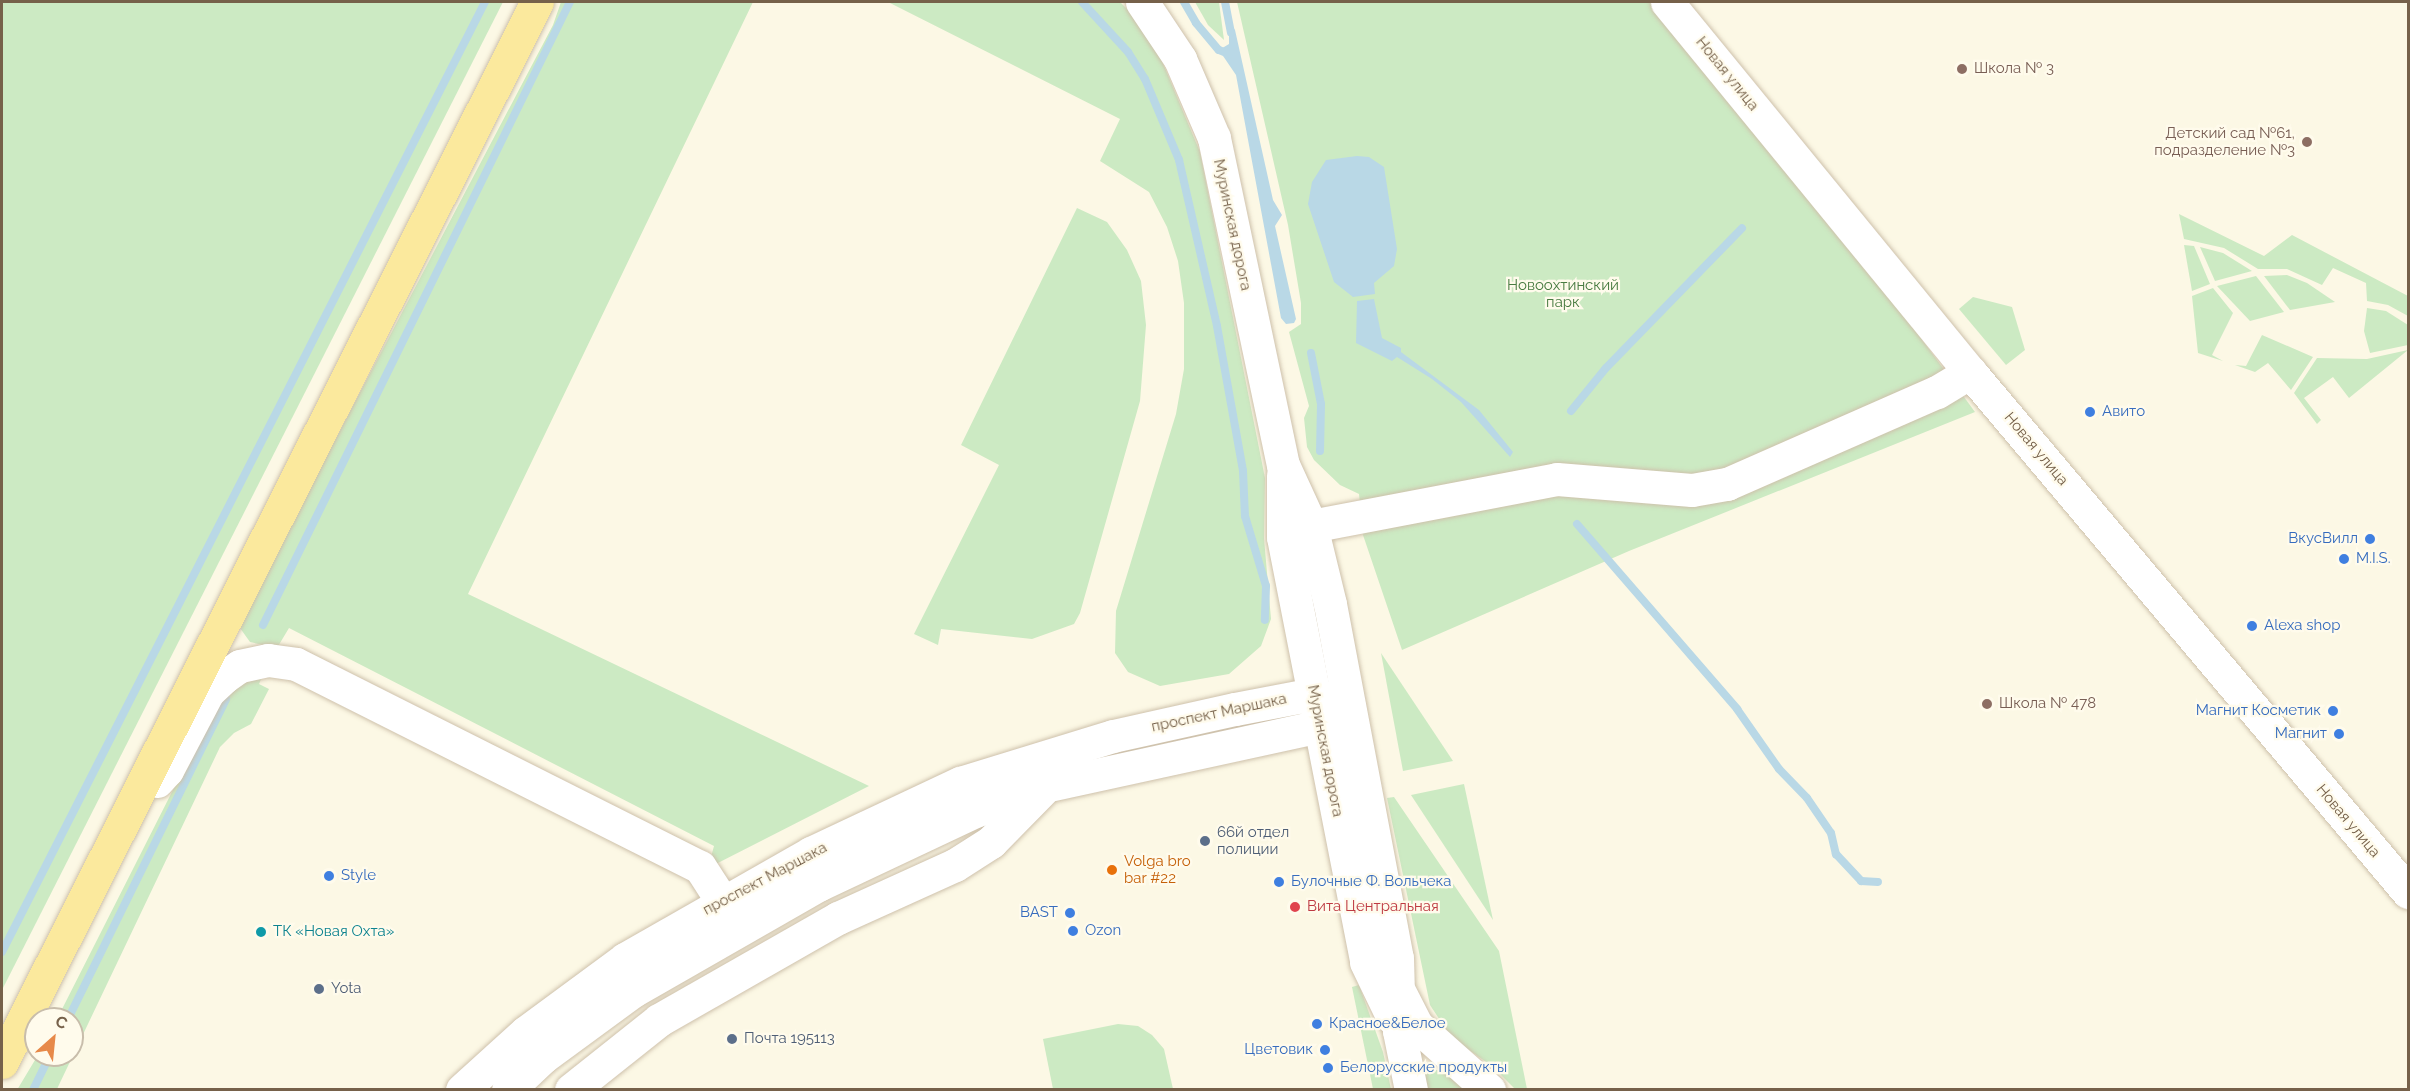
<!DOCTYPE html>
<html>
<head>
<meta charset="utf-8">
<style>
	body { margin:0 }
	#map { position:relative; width:2410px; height:1091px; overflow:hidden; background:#fcf8e5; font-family:Raleway,sans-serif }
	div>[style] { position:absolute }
	.green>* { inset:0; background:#cceac3 }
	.water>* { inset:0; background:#b9d8e6 }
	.stream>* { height:8px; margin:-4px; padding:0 4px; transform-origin:4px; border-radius:4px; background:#b9d8e6 }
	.roads { filter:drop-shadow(0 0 2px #cec1ab) drop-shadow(0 0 2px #cec1ab) }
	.minor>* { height:33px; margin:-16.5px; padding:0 16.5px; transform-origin:16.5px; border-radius:16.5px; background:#fff }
	.major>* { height:33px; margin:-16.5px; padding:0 16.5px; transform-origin:16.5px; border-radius:16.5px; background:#fbe99d }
	.dots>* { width:16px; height:16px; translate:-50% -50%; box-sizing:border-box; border:3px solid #fffbec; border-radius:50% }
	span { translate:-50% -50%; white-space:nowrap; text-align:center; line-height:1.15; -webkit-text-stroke:4.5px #fffbec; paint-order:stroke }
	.education-label { font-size:15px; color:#785e54 }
	.left { translate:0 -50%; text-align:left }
	.right { translate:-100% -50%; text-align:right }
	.street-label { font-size:15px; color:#76614a }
	.park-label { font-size:15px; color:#497c42 }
	.shop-label { font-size:15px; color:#366cbe }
	.service-label { font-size:15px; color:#4e5e75 }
	.food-label { font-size:15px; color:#c56008 }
	.health-label { font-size:15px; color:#be3a42 }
	.culture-label { font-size:15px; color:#0d838f }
	.frame { position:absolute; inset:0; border:3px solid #76614a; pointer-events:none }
	.north { position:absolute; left:24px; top:1007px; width:60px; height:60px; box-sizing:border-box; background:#fffbec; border:2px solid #c8bdab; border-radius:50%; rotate:27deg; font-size:16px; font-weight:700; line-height:24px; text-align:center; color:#76614a }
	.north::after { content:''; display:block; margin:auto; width:21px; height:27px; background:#e78949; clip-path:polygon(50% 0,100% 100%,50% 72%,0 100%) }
</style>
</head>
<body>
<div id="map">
	<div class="green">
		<i style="clip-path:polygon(2px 2px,503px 2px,2px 990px)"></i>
		<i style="clip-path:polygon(561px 2px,753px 2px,468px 594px,869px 786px,708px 868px,714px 846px,289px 628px,277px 648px,250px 642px,240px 628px,241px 619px,553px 25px)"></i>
		<i style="clip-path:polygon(888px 2px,1120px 2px,1136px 18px,1162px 61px,1200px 152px,1265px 478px,1264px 538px,1271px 619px,1261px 646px,1229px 674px,1160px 686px,1128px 672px,1115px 653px,1116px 611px,1176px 414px,1184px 369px,1184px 303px,1178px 261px,1167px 227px,1149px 192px,1100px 161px,1120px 119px)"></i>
		<i style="clip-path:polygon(1195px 2px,1219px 2px,1224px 40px,1208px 25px)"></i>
		<i style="clip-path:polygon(1237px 2px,1663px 2px,1734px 83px,1975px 412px,1629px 551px,1402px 650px,1363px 535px,1359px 494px,1340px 485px,1314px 460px,1307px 447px,1304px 418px,1309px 406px,1289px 332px,1301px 324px,1301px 303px,1288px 225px)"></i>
		<i style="clip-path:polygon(1077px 208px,1107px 222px,1127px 250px,1141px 281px,1146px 325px,1140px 401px,1080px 613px,1074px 624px,1032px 639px,941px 629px,938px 645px,914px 634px,999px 465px,961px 445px)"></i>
		<i style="clip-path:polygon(2179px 214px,2264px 256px,2292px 235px,2408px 296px,2408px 316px,2388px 305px,2367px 301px,2366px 283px,2333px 268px,2322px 285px,2287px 269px,2258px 269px,2224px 248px,2184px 239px)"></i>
		<i style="clip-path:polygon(2184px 245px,2194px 246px,2210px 284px,2192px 291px)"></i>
		<i style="clip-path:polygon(2200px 247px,2223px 253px,2252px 271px,2215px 281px)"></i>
		<i style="clip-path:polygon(2287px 275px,2307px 283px,2335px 302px,2290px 310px,2264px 276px)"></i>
		<i style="clip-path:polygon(2256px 276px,2284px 312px,2250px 321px,2217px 286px)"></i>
		<i style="clip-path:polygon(2213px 288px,2233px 313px,2212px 355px,2223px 361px,2198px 353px,2192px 296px)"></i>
		<i style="clip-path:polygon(1973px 297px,2012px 307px,2025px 350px,2006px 365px,1959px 309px)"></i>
		<i style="clip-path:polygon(2367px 308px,2386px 311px,2408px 325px,2408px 345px,2370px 353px,2364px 331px)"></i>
		<i style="clip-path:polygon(2262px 335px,2313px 357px,2291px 390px,2268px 363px,2255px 372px,2235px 365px,2246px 366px)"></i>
		<i style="clip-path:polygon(2408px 350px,2349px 398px,2333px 377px,2304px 398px,2321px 420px,2317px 424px,2294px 393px,2317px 358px,2367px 359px)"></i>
		<i style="clip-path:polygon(1381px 653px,1453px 761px,1403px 771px)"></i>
		<i style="clip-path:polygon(263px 675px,259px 684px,269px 689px,251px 724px,234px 733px,220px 747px,57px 1089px,17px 1090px,38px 1055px,72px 1055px,72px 1019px,57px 1019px,216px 705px,246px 679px)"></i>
		<i style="clip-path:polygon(1464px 784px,1493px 920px,1411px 795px)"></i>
		<i style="clip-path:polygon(1394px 797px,1499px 951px,1527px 1089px,1515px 1089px,1493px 1067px,1451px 1037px,1430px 1005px,1387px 798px)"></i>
		<i style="clip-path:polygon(1359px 985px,1383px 1052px,1391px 1089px,1373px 1089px,1352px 987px)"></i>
		<i style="clip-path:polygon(1118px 1024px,1138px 1026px,1152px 1035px,1164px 1049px,1173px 1089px,1053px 1089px,1043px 1039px)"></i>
		<i style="clip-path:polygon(1422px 1064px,1442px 1072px,1470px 1089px,1424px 1089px)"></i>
	</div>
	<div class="water">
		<i style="clip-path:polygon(1229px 22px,1235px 30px,1273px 200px,1282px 215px,1275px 226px,1296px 319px,1294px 323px,1286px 324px,1281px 318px,1236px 75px,1219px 50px,1229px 44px)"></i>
		<i style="clip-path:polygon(1357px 156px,1369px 157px,1384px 167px,1397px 249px,1394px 266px,1374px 283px,1375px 294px,1353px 297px,1334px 282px,1308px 204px,1312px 182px,1326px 160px)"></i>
		<i style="clip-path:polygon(1374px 299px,1382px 338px,1401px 348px,1401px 352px,1479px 410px,1513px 452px,1510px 457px,1461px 402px,1432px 379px,1397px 357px,1392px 361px,1356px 343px,1357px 301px)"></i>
	</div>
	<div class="stream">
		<i style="left:1082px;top:2px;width:68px;rotate:47.4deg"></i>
		<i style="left:1128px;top:52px;width:32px;rotate:58deg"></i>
		<i style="left:1145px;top:79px;width:88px;rotate:67.2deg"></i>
		<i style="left:1179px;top:160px;width:170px;rotate:77.1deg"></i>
		<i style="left:1217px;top:326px;width:147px;rotate:79.8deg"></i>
		<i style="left:1243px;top:471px;width:45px;rotate:87.5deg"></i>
		<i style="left:1245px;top:516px;width:73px;rotate:73.3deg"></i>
		<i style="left:1266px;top:586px;width:34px;rotate:92deg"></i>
		<i style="left:1184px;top:2px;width:24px;rotate:60deg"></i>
		<i style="left:1196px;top:23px;width:35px;rotate:50deg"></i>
		<i style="left:1219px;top:50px;width:11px;rotate:22deg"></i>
		<i style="left:1225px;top:2px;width:31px;rotate:79deg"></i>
		<i style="left:1311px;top:353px;width:52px;rotate:78.9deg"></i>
		<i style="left:1321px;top:404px;width:47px;rotate:91.2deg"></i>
		<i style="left:1571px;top:411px;width:55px;rotate:-50.9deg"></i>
		<i style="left:1606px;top:368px;width:195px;rotate:-45.8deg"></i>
		<i style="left:1577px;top:524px;width:245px;rotate:49.1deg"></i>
		<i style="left:1737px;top:709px;width:73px;rotate:55deg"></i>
		<i style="left:1779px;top:769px;width:40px;rotate:46deg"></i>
		<i style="left:1807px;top:798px;width:42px;rotate:55.6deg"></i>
		<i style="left:1831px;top:833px;width:22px;rotate:77deg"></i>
		<i style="left:1836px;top:854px;width:37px;rotate:47deg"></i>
		<i style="left:1861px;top:881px;width:17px;rotate:3deg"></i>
		<i style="left:263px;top:625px;width:695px;rotate:-63.77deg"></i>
		<i style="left:2px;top:952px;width:1066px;rotate:-63.05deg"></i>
		<i style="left:68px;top:1019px;width:357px;rotate:-63.7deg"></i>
		<i style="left:33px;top:1090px;width:39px;rotate:-64deg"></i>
	</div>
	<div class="roads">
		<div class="minor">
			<i style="left:1142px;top:2px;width:69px;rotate:56.3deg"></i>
			<i style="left:1180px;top:59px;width:86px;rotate:66.7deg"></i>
			<i style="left:1214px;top:138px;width:334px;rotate:78.1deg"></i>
			<i style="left:1283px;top:465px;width:67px;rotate:65.3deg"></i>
			<i style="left:1311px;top:526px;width:80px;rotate:76.3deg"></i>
			<i style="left:1330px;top:604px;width:360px;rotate:79.3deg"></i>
			<i style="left:1397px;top:958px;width:73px;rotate:88.4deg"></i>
			<i style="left:1399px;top:1031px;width:60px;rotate:78.5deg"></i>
			<i style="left:1667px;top:2px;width:478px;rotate:50.7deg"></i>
			<i style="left:1970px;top:372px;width:680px;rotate:49.89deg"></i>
			<i style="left:1283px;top:475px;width:62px;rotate:90deg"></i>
			<i style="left:1283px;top:537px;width:433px;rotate:78.9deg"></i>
			<i style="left:1366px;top:962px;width:62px;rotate:64.3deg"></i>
			<i style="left:1311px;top:526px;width:250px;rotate:-10.8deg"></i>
			<i style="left:1557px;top:479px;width:135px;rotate:4.7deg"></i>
			<i style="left:1692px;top:490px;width:36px;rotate:-10deg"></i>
			<i style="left:1727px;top:484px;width:229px;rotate:-23.7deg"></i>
			<i style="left:1937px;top:392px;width:39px;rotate:-31deg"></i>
			<i style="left:157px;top:781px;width:15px;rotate:-48deg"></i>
			<i style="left:167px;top:770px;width:88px;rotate:-62.3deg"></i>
			<i style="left:208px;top:692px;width:22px;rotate:-43deg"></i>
			<i style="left:224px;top:677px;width:19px;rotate:-35deg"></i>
			<i style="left:240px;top:666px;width:29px;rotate:-12deg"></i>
			<i style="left:268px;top:660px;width:28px;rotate:8deg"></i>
			<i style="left:296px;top:664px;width:452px;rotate:26.7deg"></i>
			<i style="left:700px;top:867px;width:40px;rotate:57.1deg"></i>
			<i style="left:1400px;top:993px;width:36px;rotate:63deg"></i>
			<i style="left:1416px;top:1025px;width:98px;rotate:41.7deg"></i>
			<i style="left:462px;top:1090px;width:86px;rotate:-42.2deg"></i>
			<i style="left:526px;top:1032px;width:123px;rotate:-36.4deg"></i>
			<i style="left:625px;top:959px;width:214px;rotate:-29.7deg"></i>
			<i style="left:811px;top:853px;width:165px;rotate:-25.2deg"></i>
			<i style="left:960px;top:783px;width:160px;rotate:-17.1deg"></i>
			<i style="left:1113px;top:736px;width:125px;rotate:-12.5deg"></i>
			<i style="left:1235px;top:709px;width:80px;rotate:-10.8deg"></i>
			<i style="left:1314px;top:694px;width:35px;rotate:16deg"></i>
			<i style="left:508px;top:1090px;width:48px;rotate:-43.3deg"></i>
			<i style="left:543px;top:1057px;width:112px;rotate:-36.3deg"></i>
			<i style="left:633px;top:991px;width:213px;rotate:-29.8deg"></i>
			<i style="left:818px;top:885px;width:174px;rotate:-25.2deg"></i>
			<i style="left:975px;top:811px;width:74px;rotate:-19.7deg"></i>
			<i style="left:1045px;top:786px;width:281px;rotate:-12.3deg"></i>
			<i style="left:1320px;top:726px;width:36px;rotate:-38deg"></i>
			<i style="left:571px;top:1090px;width:112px;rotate:-38.5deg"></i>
			<i style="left:659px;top:1020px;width:206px;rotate:-29.7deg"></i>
			<i style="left:838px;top:918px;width:128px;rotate:-24.4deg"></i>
			<i style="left:955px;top:865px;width:43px;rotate:-32.6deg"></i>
			<i style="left:991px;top:842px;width:73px;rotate:-45.6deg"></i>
		</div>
		<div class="major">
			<i style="left:2px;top:1062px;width:1187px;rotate:-63.22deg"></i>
		</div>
	</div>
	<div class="dots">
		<i style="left:1962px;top:69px;background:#8d6e63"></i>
		<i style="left:2307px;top:142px;background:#8d6e63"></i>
		<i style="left:2090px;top:412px;background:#3f7fe0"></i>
		<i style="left:2370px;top:539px;background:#3f7fe0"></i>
		<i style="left:2344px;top:559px;background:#3f7fe0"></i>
		<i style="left:2252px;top:626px;background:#3f7fe0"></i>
		<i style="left:1987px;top:704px;background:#8d6e63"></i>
		<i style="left:2333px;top:711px;background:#3f7fe0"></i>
		<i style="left:2339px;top:734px;background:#3f7fe0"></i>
		<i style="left:1205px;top:841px;background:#5c6f8a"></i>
		<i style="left:1112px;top:870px;background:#e8710a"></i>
		<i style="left:329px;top:876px;background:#3f7fe0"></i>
		<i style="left:1279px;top:882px;background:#3f7fe0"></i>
		<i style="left:1295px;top:907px;background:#e0444e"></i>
		<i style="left:1070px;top:913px;background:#3f7fe0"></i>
		<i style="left:1073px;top:931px;background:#3f7fe0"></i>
		<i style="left:261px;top:932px;background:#0f9aa8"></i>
		<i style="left:319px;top:989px;background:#5c6f8a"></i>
		<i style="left:1317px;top:1024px;background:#3f7fe0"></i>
		<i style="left:732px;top:1039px;background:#5c6f8a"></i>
		<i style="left:1325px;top:1050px;background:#3f7fe0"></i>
		<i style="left:1328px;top:1068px;background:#3f7fe0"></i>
	</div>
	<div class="education-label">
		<span class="left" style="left:1974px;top:69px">Школа № 3</span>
		<span class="right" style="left:2295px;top:142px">Детский сад №61,<br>подразделение №3</span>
		<span class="left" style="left:1999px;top:704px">Школа № 478</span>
	</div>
	<div class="street-label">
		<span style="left:1727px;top:74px;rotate:51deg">Новая улица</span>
		<span style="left:1232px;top:225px;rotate:78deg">Муринская дорога</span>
		<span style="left:2036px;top:449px;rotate:50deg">Новая улица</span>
		<span style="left:1219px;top:713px;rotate:-12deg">проспект Маршака</span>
		<span style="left:1325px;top:751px;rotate:79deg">Муринская дорога</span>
		<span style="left:2348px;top:821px;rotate:50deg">Новая улица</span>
		<span style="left:765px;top:879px;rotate:-28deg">проспект Маршака</span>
	</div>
	<div class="park-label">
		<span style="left:1563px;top:294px">Новоохтинский<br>парк</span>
	</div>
	<div class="shop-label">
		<span class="left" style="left:2102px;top:412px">Авито</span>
		<span class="right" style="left:2358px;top:539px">ВкусВилл</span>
		<span class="left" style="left:2356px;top:559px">M.I.S.</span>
		<span class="left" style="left:2264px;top:626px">Alexa shop</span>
		<span class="right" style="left:2321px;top:711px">Магнит Косметик</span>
		<span class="right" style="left:2327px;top:734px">Магнит</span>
		<span class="left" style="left:341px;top:876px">Style</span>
		<span class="left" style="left:1291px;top:882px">Булочные Ф. Вольчека</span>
		<span class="right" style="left:1058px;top:913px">BAST</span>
		<span class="left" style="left:1085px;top:931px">Ozon</span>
		<span class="left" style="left:1329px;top:1024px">Красное&amp;Белое</span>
		<span class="right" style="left:1313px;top:1050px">Цветовик</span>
		<span class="left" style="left:1340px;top:1068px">Белорусские продукты</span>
	</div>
	<div class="service-label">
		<span class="left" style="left:1217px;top:841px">66й отдел<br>полиции</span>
		<span class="left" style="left:331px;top:989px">Yota</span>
		<span class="left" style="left:744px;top:1039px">Почта 195113</span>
	</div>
	<div class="food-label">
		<span class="left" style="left:1124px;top:870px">Volga bro<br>bar #22</span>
	</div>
	<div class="health-label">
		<span class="left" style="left:1307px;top:907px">Вита Центральная</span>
	</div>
	<div class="culture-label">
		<span class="left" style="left:273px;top:932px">ТК «Новая Охта»</span>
	</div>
	<div class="frame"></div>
	<div class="north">С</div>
</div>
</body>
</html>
